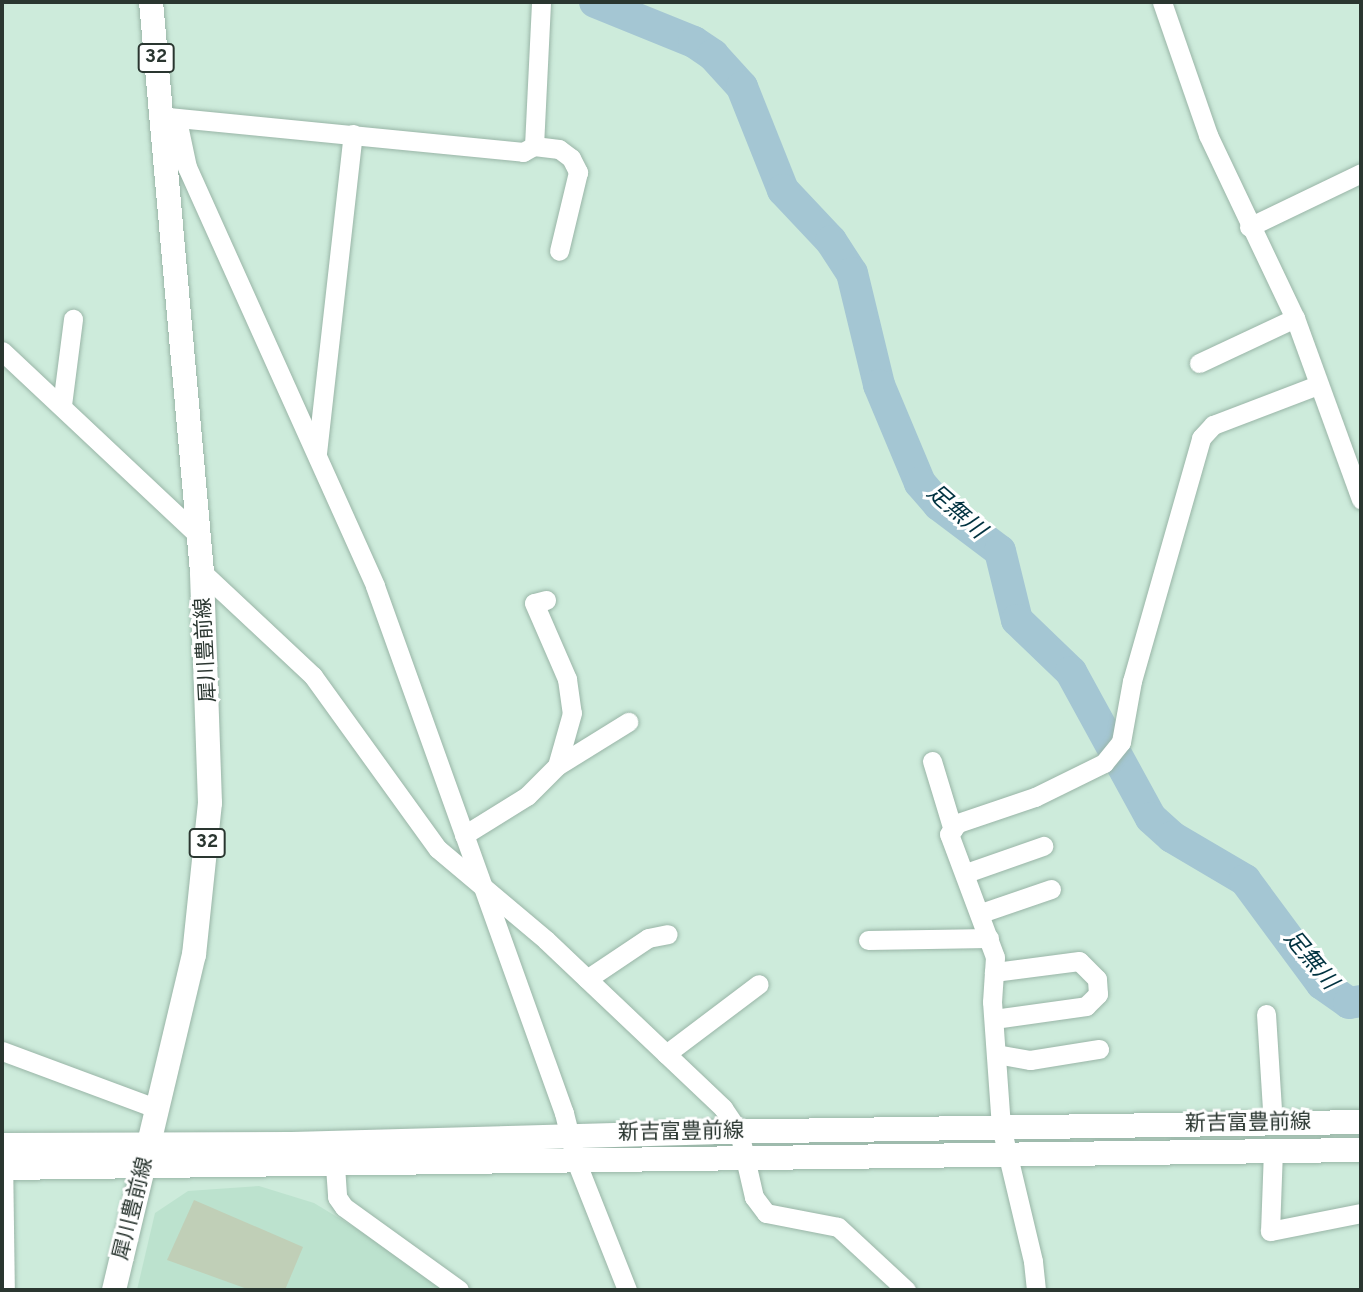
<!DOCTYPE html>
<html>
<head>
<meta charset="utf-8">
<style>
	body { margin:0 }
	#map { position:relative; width:1363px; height:1292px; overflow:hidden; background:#cdebdb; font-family:Overpass,"Noto Sans JP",sans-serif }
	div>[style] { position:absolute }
	.built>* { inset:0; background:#bce2ce }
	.river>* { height:32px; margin:-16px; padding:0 16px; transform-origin:16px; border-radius:16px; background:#a4c6d3 }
	.building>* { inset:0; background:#c0cfb7 }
	.roads { filter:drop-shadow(0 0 2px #99b5a7) drop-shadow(0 0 2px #99b5a7) }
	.minor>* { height:19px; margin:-9.5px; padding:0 9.5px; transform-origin:9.5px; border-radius:9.5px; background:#fff }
	.major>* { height:24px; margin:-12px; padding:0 12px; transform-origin:12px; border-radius:12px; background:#fff }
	span { translate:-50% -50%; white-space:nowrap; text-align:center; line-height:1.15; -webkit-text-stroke:6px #fff; paint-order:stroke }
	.shield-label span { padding:2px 5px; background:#fff; border:2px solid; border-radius:5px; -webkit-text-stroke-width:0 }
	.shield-label { font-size:19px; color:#2a3630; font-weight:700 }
	.street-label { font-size:21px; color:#2a3630 }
	.water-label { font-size:23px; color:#003240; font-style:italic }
	.frame { position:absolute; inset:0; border:4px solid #2a3630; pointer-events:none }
</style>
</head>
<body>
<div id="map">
	<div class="built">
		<i style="clip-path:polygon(259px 1186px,314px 1203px,458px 1290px,137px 1290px,155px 1213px,188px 1191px)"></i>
	</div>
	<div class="river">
		<i style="left:595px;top:2px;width:107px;rotate:22deg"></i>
		<i style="left:694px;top:42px;width:23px;rotate:34deg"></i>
		<i style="left:713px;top:55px;width:43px;rotate:47.8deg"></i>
		<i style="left:742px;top:87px;width:111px;rotate:68.3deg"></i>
		<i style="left:783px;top:190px;width:70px;rotate:46.7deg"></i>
		<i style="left:831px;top:241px;width:38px;rotate:57deg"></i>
		<i style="left:852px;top:273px;width:115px;rotate:76.4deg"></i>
		<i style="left:879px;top:385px;width:106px;rotate:67.3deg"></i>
		<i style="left:920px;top:483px;width:29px;rotate:49deg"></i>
		<i style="left:939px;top:505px;width:76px;rotate:37deg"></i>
		<i style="left:1000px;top:551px;width:71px;rotate:76.2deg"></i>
		<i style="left:1017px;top:620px;width:75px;rotate:43.9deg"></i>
		<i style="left:1071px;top:672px;width:166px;rotate:61.3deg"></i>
		<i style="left:1151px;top:818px;width:28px;rotate:42deg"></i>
		<i style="left:1172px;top:837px;width:85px;rotate:30.5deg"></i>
		<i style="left:1245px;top:880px;width:129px;rotate:53.5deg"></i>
		<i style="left:1322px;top:984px;width:33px;rotate:35deg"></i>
		<i style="left:1349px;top:1003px;width:12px;rotate:-9deg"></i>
	</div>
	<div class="building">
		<i style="clip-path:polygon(194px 1200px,303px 1247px,285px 1290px,250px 1290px,167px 1260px)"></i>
	</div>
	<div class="roads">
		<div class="minor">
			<i style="left:1162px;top:2px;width:141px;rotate:70.9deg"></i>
			<i style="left:1208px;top:135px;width:203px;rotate:64.6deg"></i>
			<i style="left:1295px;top:318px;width:193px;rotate:70deg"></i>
			<i style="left:168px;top:117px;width:357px;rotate:5.6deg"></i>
			<i style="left:523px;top:152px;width:13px;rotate:-29deg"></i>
			<i style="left:534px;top:146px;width:144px;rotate:-87.2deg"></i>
			<i style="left:177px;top:120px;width:48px;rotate:78deg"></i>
			<i style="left:187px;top:167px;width:459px;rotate:65.8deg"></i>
			<i style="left:375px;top:586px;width:560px;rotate:70.27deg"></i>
			<i style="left:564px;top:1113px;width:49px;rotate:76deg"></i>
			<i style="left:576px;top:1161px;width:139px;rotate:68.4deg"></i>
			<i style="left:534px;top:146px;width:25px;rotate:7deg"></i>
			<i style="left:559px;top:149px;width:15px;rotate:37deg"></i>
			<i style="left:571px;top:158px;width:16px;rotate:63deg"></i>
			<i style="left:578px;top:172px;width:81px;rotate:103.5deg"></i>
			<i style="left:1249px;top:227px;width:124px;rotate:-25.7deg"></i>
			<i style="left:2px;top:351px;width:266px;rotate:43.2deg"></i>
			<i style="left:1199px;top:363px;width:106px;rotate:-25.1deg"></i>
			<i style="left:62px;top:405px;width:87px;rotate:-82.7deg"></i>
			<i style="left:317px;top:453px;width:321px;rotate:-83.6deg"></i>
			<i style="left:202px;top:572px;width:152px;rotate:43.1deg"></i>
			<i style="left:313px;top:676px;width:213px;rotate:54.2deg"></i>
			<i style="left:438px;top:849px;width:141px;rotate:40.1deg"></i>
			<i style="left:546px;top:940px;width:244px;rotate:43.5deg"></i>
			<i style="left:723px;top:1108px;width:29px;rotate:56deg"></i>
			<i style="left:739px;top:1132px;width:67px;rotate:77deg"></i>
			<i style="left:754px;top:1197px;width:20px;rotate:53deg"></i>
			<i style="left:766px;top:1213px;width:73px;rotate:11deg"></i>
			<i style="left:838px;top:1227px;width:93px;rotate:42.8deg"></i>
			<i style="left:546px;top:600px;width:12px;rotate:166deg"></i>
			<i style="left:534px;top:603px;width:83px;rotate:66.5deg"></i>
			<i style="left:567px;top:679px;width:34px;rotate:82deg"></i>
			<i style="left:572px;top:713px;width:55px;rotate:105.8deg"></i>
			<i style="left:932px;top:761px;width:72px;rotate:73.1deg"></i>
			<i style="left:464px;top:835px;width:74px;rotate:-31.8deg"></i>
			<i style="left:527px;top:796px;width:42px;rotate:-45deg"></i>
			<i style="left:557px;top:766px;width:84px;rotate:-31.8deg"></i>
			<i style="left:966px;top:873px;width:82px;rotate:-19.3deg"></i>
			<i style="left:981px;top:913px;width:74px;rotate:-18.9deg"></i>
			<i style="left:868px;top:940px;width:121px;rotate:-0.9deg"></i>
			<i style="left:587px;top:979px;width:73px;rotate:-33.9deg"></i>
			<i style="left:648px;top:938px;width:20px;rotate:-11deg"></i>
			<i style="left:1266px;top:1014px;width:110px;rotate:86.4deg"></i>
			<i style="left:994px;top:1019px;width:93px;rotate:-8deg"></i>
			<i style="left:1086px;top:1006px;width:17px;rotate:-45deg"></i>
			<i style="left:1098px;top:994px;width:15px;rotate:-94deg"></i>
			<i style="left:1097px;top:979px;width:25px;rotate:-135deg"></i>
			<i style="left:1079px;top:961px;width:86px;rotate:172.6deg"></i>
			<i style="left:2px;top:1051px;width:166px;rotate:20.4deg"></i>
			<i style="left:666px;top:1054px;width:116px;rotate:-37deg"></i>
			<i style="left:996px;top:1054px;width:35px;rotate:10deg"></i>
			<i style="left:1030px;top:1060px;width:70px;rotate:-9.1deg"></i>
			<i style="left:1273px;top:1150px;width:81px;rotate:92.1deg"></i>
			<i style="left:1270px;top:1231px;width:93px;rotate:-11.2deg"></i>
			<i style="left:3px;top:1155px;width:135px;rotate:89.2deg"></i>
			<i style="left:335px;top:1166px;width:31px;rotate:86deg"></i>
			<i style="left:337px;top:1197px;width:12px;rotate:55deg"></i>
			<i style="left:344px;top:1207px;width:142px;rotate:35.8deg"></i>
			<i style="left:1036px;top:1290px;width:29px;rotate:-96deg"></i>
			<i style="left:1033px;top:1261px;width:138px;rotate:-103.4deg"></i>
			<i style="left:1001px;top:1127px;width:125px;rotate:-94.1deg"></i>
			<i style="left:992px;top:1002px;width:45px;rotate:-86.2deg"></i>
			<i style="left:995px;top:957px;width:131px;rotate:-110.5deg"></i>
			<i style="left:949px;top:834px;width:14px;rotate:-51deg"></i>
			<i style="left:958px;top:823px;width:81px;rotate:-18.7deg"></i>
			<i style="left:1035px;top:797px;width:77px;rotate:-26.2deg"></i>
			<i style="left:1104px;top:763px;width:27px;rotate:-51deg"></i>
			<i style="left:1121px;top:742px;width:62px;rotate:-79.8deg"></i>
			<i style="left:1132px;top:681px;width:253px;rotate:-74.1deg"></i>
			<i style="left:1201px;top:438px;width:18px;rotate:-47deg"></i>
			<i style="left:1213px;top:425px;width:112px;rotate:-20.9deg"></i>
		</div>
		<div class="major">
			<i style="left:2px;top:1145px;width:290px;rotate:-0.2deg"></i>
			<i style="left:292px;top:1144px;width:420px;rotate:-1.6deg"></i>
			<i style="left:712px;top:1132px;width:649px;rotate:-0.88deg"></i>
			<i style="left:2px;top:1168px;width:1359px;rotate:-0.76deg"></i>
			<i style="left:114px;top:1290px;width:344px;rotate:-76.6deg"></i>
			<i style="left:194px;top:955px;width:153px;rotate:-84deg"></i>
			<i style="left:210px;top:803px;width:231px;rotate:-92deg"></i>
			<i style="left:202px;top:572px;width:572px;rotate:-95.11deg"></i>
		</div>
	</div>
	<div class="shield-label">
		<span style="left:156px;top:58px">32</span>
		<span style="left:207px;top:843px">32</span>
	</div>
	<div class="street-label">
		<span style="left:207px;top:650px;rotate:-93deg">犀川豊前線</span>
		<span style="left:1248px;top:1124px;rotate:-1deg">新吉富豊前線</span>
		<span style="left:681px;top:1133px;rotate:-1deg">新吉富豊前線</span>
		<span style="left:134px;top:1209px;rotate:-76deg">犀川豊前線</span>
	</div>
	<div class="water-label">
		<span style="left:955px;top:513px;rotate:41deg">足無川</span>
		<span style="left:1309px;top:961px;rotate:50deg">足無川</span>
	</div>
	<div class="frame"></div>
</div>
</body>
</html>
